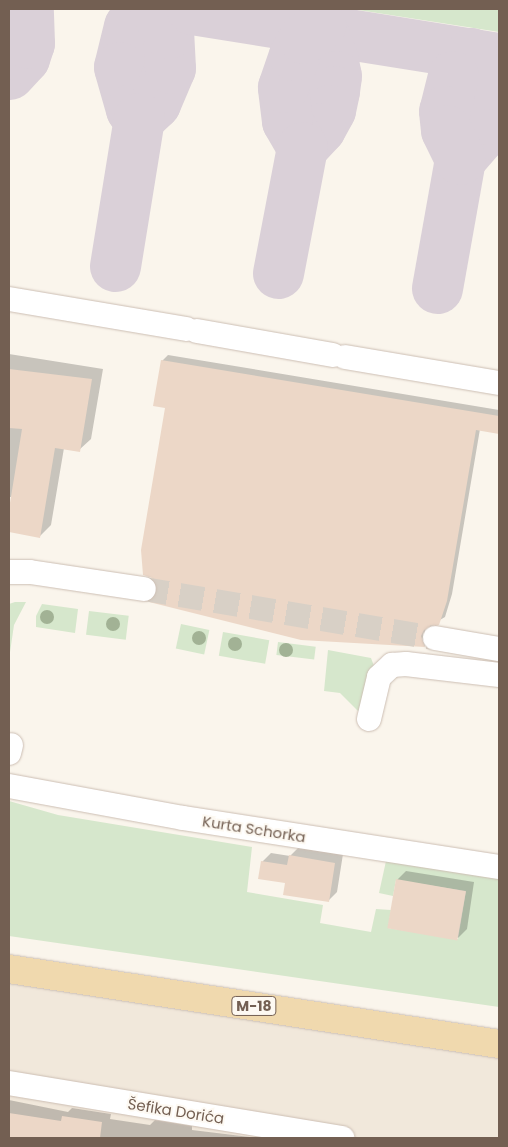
<!DOCTYPE html>
<html>
<head>
<meta charset="utf-8">
<style>
	body { margin:0 }
	#map { position:relative; width:508px; height:1147px; overflow:hidden; background:#faf5ec; font-family:Poppins,sans-serif }
	div>[style] { position:absolute }
	.residential>* { inset:0; background:#f1e8db }
	.green>* { inset:0; background:#d6e7cc; transform-origin:0 0 }
	.shadow>* { inset:0; background:#0003 }
	.taxiway>* { height:51px; margin:-25.5px; padding:0 25.5px; transform-origin:25.5px; border-radius:25.5px; background:#dad0d8 }
	.building>* { inset:0; background:#ecd7c7; transform-origin:0 0 }
	.minor-tunnel>* { height:24px; margin-top:-12px; transform-origin:0; background:repeating-linear-gradient(90deg,#d8d0c6 0 24px,transparent 0 36px) }
	.roads { filter:drop-shadow(0 0 1px #ccbeb3) drop-shadow(0 0 1px #ccbeb3) }
	.minor>* { height:24px; margin:-12px; padding:0 12px; transform-origin:12px; border-radius:12px; background:#fff }
	.major>* { height:28px; margin:-14px; padding:0 14px; transform-origin:14px; border-radius:14px; background:#f0d9ae }
	.trees>* { width:14px; height:14px; margin:-7px; border-radius:50%; background:#a2b295 }
	span { translate:-50% -50%; white-space:nowrap; text-align:center; line-height:1.15; -webkit-text-stroke:4px #fdf9f2; paint-order:stroke }
	.shield-label span { padding:1px 4px; background:#fdf9f2; border:1px solid; border-radius:4px; -webkit-text-stroke-width:0 }
	.shield-label { font-size:14px; color:#735f52; font-weight:700 }
	.street-label { font-size:15px; color:#735f52 }
	.frame { position:absolute; inset:0; border:10px solid #735f52; pointer-events:none }
</style>
</head>
<body>
<div id="map">
	<div class="residential">
		<i style="clip-path:polygon(9px 963px,499px 1045px,499px 1138px,9px 1138px)"></i>
	</div>
	<div class="green">
		<i style="clip-path:polygon(352px 9px,499px 9px,499px 32px)"></i>
		<i style="clip-path:polygon(15px 602px,26px 602px,14px 625px,9px 659px,9px 604px)"></i>
		<i style="clip-path:polygon(42px 604px,78px 609px,75px 633px,36px 627px,36px 616px)"></i>
		<i style="left:89px;top:611px;width:40px;height:24px;rotate:7deg"></i>
		<i style="left:181px;top:624px;width:29px;height:25px;rotate:12deg"></i>
		<i style="left:223px;top:632px;width:47px;height:24px;rotate:10deg"></i>
		<i style="left:278px;top:642px;width:38px;height:13px;rotate:7deg"></i>
		<i style="clip-path:polygon(328px 650px,371px 658px,374px 666px,364px 712px,358px 711px,340px 693px,324px 691px)"></i>
		<i style="clip-path:polygon(9px 801px,58px 815px,252px 847px,247px 892px,323px 905px,320px 923px,371px 932px,376px 909px,391px 910px,388px 928px,458px 939px,466px 891px,396px 880px,393px 896px,379px 893px,386px 861px,499px 878px,499px 1007px,9px 936px)"></i>
	</div>
	<div class="shadow">
		<i style="clip-path:polygon(9px 354px,103px 369px,91px 439px,79px 450px,64px 448px,51px 525px,40px 536px,9px 531px,12px 497px,9px 497px)"></i>
		<i style="clip-path:polygon(168px 355px,499px 410px,499px 432px,480px 429px,452px 594px,445px 617px,428px 627px,430px 640px,425px 646px,301px 639px,156px 596px,166px 407px,162px 361px)"></i>
		<i style="clip-path:polygon(299px 847px,343px 854px,337px 892px,328px 901px,286px 882px,262px 862px,271px 853px,290px 856px)"></i>
		<i style="clip-path:polygon(406px 871px,474px 882px,467px 929px,458px 938px,397px 880px)"></i>
		<i style="clip-path:polygon(9px 1100px,68px 1112px,72px 1108px,111px 1114px,110px 1119px,150px 1125px,155px 1120px,192px 1126px,192px 1130px,259px 1138px,9px 1138px)"></i>
	</div>
	<div class="taxiway">
		<i style="left:142px;top:9px;width:21px;rotate:127deg"></i>
		<i style="left:129px;top:26px;width:42px;rotate:103.7deg"></i>
		<i style="left:119px;top:67px;width:44px;rotate:74.1deg"></i>
		<i style="left:131px;top:109px;width:12px;rotate:48deg"></i>
		<i style="left:139px;top:118px;width:22px;rotate:-43deg"></i>
		<i style="left:155px;top:103px;width:38px;rotate:-67deg"></i>
		<i style="left:170px;top:68px;width:35px;rotate:-93deg"></i>
		<i style="left:168px;top:33px;width:27px;rotate:-117deg"></i>
		<i style="left:192px;top:9px;width:311px;rotate:9.1deg"></i>
		<i style="left:320px;top:25px;width:33px;rotate:69deg"></i>
		<i style="left:332px;top:56px;width:20px;rotate:79deg"></i>
		<i style="left:336px;top:76px;width:15px;rotate:98deg"></i>
		<i style="left:334px;top:91px;width:19px;rotate:102deg"></i>
		<i style="left:330px;top:110px;width:21px;rotate:119deg"></i>
		<i style="left:320px;top:128px;width:26px;rotate:133deg"></i>
		<i style="left:302px;top:147px;width:30px;rotate:-120deg"></i>
		<i style="left:287px;top:121px;width:34px;rotate:-97deg"></i>
		<i style="left:283px;top:87px;width:34px;rotate:-71deg"></i>
		<i style="left:294px;top:55px;width:20px;rotate:-60deg"></i>
		<i style="left:304px;top:38px;width:21px;rotate:-39deg"></i>
		<i style="left:9px;top:74px;width:22px;rotate:-47deg"></i>
		<i style="left:24px;top:58px;width:16px;rotate:-72deg"></i>
		<i style="left:29px;top:43px;width:34px;rotate:-92deg"></i>
		<i style="left:115px;top:266px;width:150px;rotate:-80.8deg"></i>
		<i style="left:278px;top:273px;width:128px;rotate:-79.2deg"></i>
		<i style="left:437px;top:288px;width:131px;rotate:-79.9deg"></i>
		<i style="left:460px;top:159px;width:32px;rotate:-49deg"></i>
		<i style="left:481px;top:135px;width:17px;rotate:-66deg"></i>
		<i style="left:488px;top:119px;width:35px;rotate:-90deg"></i>
		<i style="left:488px;top:84px;width:35px;rotate:-119deg"></i>
		<i style="left:471px;top:53px;width:29px;rotate:128deg"></i>
		<i style="left:453px;top:76px;width:36px;rotate:104deg"></i>
		<i style="left:444px;top:111px;width:19px;rotate:84deg"></i>
		<i style="left:446px;top:130px;width:32px;rotate:64deg"></i>
	</div>
	<div class="building">
		<i style="clip-path:polygon(161px 360px,499px 416px,499px 434px,476px 430px,447px 601px,439px 625px,424px 630px,421px 636px,425px 647px,301px 640px,149px 602px,155px 597px,157px 584px,152px 578px,143px 575px,141px 550px,165px 408px,153px 406px)"></i>
		<i style="clip-path:polygon(9px 369px,92px 379px,80px 452px,55px 448px,40px 538px,9px 532px,9px 509px,22px 429px,9px 428px)"></i>
		<i style="clip-path:polygon(289px 855px,335px 863px,329px 902px,283px 895px,285px 883px,258px 879px,261px 861px,287px 865px)"></i>
		<i style="left:396px;top:879px;width:71px;height:50px;rotate:10deg"></i>
		<i style="clip-path:polygon(9px 1113px,61px 1121px,62px 1116px,102px 1122px,100px 1138px,9px 1138px)"></i>
	</div>
	<div class="minor-tunnel">
		<i style="left:144px;top:589px;width:295px;rotate:9.6deg"></i>
	</div>
	<div class="roads">
		<div class="minor">
			<i style="left:9px;top:299px;width:180px;rotate:9.6deg"></i>
			<i style="left:197px;top:331px;width:138px;rotate:10deg"></i>
			<i style="left:345px;top:357px;width:156px;rotate:9.6deg"></i>
			<i style="left:9px;top:572px;width:21px"></i>
			<i style="left:30px;top:572px;width:115px;rotate:8.5deg"></i>
			<i style="left:435px;top:638px;width:65px;rotate:9.8deg"></i>
			<i style="left:369px;top:719px;width:43px;rotate:-76.6deg"></i>
			<i style="left:379px;top:677px;width:18px;rotate:-43deg"></i>
			<i style="left:392px;top:665px;width:14px;rotate:-4deg"></i>
			<i style="left:406px;top:664px;width:94px;rotate:6.7deg"></i>
			<i style="left:9px;top:753px;width:8px;rotate:-76deg"></i>
			<i style="left:9px;top:786px;width:177px;rotate:10.4deg"></i>
			<i style="left:183px;top:818px;width:320px;rotate:8.8deg"></i>
			<i style="left:9px;top:1083px;width:338px;rotate:9.4deg"></i>
		</div>
		<div class="major">
			<i style="left:9px;top:969px;width:496px;rotate:8.7deg"></i>
		</div>
	</div>
	<div class="trees">
		<i style="left:47px;top:617px"></i>
		<i style="left:113px;top:624px"></i>
		<i style="left:199px;top:638px"></i>
		<i style="left:235px;top:644px"></i>
		<i style="left:286px;top:650px"></i>
	</div>
	<div class="shield-label">
		<span style="left:254px;top:1006px">M-18</span>
	</div>
	<div class="street-label">
		<span style="left:254px;top:829px;rotate:9deg">Kurta Schorka</span>
		<span style="left:176px;top:1111px;rotate:9deg">Šefika Dorića</span>
	</div>
	<div class="frame"></div>
</div>
</body>
</html>
